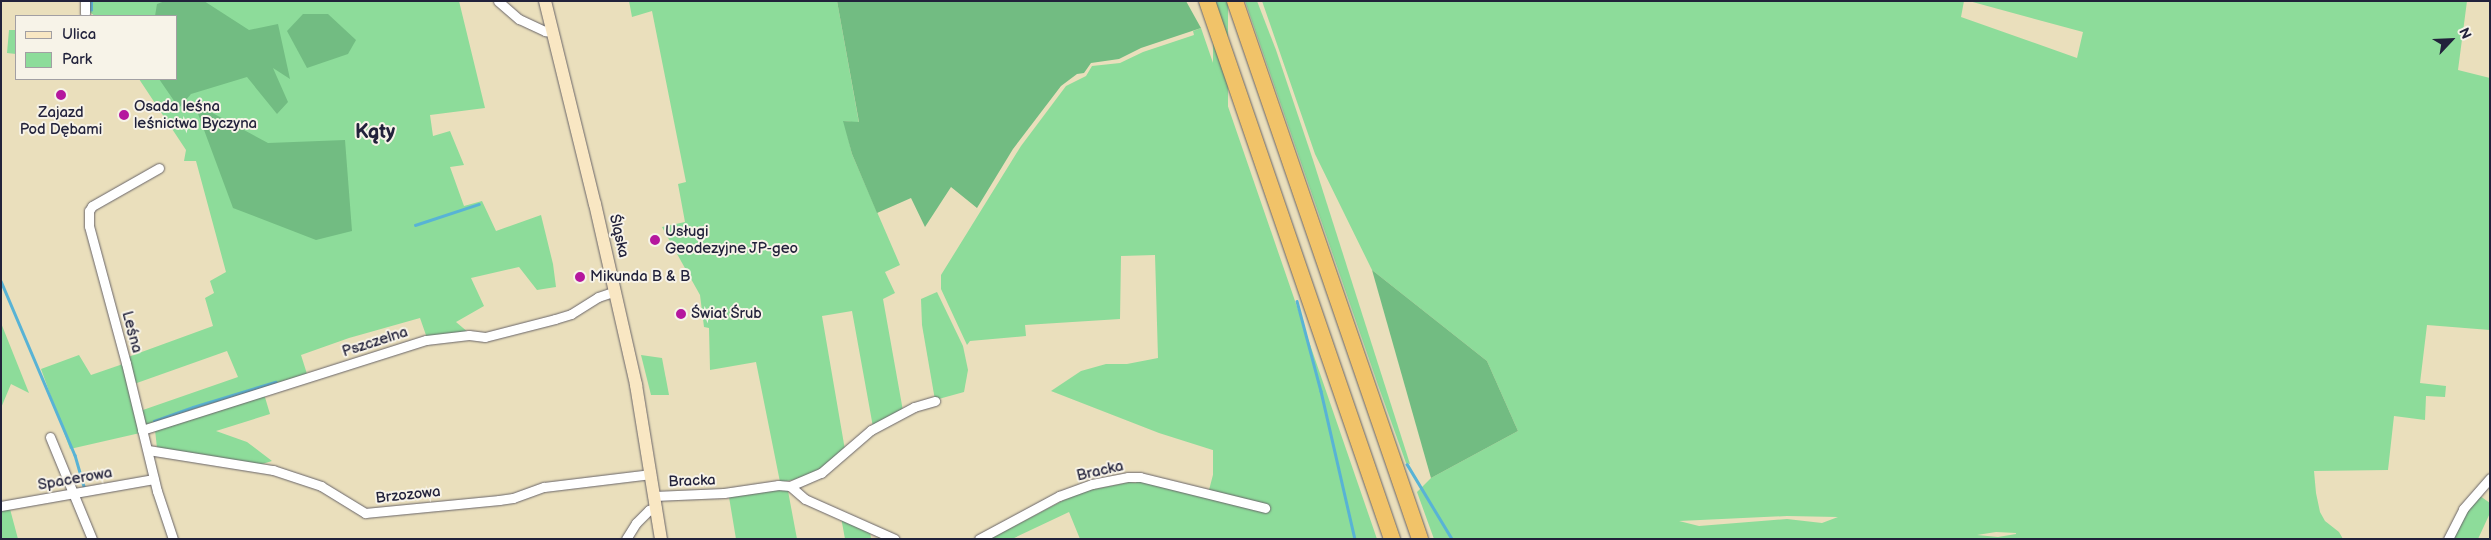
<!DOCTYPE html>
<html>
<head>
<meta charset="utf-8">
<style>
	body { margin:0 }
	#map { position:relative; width:2491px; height:540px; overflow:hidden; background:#eadfbc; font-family:"Balsamiq Sans",sans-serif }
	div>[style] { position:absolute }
	.green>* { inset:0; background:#8ddc9a; transform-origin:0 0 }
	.forest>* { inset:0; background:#72bc82 }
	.stream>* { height:2.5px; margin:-1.25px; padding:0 1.25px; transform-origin:1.25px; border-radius:1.25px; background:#58b3d5 }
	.roads { filter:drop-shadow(0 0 1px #686468) drop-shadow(0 0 1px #686468) }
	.minor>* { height:9px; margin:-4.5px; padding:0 4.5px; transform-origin:4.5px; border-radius:4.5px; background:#fff }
	.secondary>* { height:12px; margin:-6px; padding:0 6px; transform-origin:6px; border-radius:6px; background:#f9e7c3 }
	.motorway>* { height:16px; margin:-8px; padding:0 8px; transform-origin:8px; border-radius:8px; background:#f1c369 }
	.dots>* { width:14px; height:14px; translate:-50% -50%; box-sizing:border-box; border:2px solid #f7f3e8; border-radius:50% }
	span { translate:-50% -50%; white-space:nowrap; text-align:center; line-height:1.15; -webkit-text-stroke:4px #f7f3e8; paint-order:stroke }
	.poi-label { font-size:15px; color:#22223b }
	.left { translate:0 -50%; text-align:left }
	.street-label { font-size:15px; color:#22223b }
	.district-label { font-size:20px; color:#22223b; font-weight:700 }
	.frame { position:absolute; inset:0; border:2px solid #22223b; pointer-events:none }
	.legend { position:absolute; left:15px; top:15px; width:162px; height:65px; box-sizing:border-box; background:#f7f3e8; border:1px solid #a29fa3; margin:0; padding:6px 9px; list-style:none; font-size:15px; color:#22223b }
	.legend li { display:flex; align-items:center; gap:10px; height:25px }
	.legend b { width:25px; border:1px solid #a29fa3 }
	.north { position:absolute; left:2426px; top:15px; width:50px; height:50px; -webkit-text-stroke:4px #f7f3e8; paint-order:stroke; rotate:65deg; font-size:14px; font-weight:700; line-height:20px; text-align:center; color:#22223b }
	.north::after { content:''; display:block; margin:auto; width:18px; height:22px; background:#22223b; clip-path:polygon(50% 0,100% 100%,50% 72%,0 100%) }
</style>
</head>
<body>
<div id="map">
	<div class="green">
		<i style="clip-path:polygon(89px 1px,459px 1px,485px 108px,430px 115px,433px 136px,450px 131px,464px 165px,450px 167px,464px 206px,482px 201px,496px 231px,541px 215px,553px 264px,556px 287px,537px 290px,519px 267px,471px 278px,484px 306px,456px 322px,469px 333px,427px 338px,420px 318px,349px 338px,301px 355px,307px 374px,192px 409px,156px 423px,146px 425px,140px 411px,238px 377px,227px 351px,134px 384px,128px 357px,213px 326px,205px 298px,214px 293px,210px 281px,226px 272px,196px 161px,184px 161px,186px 150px,139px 79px,176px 79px,176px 16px,95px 16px,88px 11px)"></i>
		<i style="clip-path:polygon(629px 1px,837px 1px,859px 123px,844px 121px,852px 154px,900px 265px,885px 272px,895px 293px,883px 299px,903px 411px,873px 427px,852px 311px,822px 316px,845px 450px,821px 471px,793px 480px,780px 482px,756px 362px,710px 370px,709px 328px,704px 327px,700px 295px,662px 227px,685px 222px,678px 184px,686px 182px,652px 11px,632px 17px)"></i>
		<i style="left:1213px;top:1px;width:15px;height:569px"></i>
		<i style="clip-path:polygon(1245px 1px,1257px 1px,1276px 50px,1313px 160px,1410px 464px,1406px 463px,1378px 385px)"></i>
		<i style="clip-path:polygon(evenodd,1262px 1px,1964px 1px,1961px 17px,2077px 58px,2083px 32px,1969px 1px,2467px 1px,2458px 70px,2490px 78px,2490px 330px,2427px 325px,2420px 383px,2446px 386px,2445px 397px,2426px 396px,2425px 420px,2394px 416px,2388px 470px,2314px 471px,2316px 493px,2320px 512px,2325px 521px,2339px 532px,2343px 539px,1434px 539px,1417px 492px,1431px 478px,1518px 431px,1487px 361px,1372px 270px,1315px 154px,1262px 1px,1787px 516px,1838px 517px,1822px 523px,1787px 519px,1699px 526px,1679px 521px,1787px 516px,1262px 1px,1996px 532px,2016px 533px,2016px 534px,1998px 537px,1977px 535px,1996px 532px)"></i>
		<i style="clip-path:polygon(1201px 28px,1377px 539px,1080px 539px,1069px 512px,1012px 539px,990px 539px,1062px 501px,1085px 491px,1130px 482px,1136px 483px,1140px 475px,1209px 490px,1219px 452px,1159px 433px,1051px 391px,1081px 371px,1106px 364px,1127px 364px,1158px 358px,1155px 255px,1121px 256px,1120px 319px,1025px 325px,1026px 336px,970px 341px,967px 345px,941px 289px,941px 275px,1021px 146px,1066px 86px,1086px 76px,1092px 66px,1120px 63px,1143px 52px,1194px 35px,1193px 31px)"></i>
		<i style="clip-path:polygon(9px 30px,16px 30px,16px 54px,7px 53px)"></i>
		<i style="clip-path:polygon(937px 292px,963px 346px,968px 370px,964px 392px,935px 400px,922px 325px,921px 299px)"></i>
		<i style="clip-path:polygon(1px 323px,29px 393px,11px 384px,1px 408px)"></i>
		<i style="clip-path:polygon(79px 355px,91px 375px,123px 364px,140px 433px,70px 449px,41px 369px)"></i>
		<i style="clip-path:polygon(641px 355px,662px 358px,669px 395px,651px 395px)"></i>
		<i style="clip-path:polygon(264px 394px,270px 414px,216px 431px,247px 442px,272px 461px,259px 465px,157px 448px,155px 430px)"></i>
		<i style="clip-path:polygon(778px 488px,788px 491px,797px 539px,736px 539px,729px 497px)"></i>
		<i style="clip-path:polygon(2480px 496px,2490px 503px,2490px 513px,2478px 539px,2452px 539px,2466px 510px)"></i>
		<i style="clip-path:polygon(10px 509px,18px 539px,1px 539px,1px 511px)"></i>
		<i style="clip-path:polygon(841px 517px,870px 531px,871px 539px,845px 539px)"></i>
	</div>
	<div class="forest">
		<i style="clip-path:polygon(165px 1px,204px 1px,249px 30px,278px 24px,290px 79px,273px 68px,288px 102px,277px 114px,247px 77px,191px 94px,179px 108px,159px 79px,176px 79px,176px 16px,155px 16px,157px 4px)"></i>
		<i style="clip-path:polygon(837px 1px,1186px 1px,1201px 28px,1141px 48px,1119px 59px,1091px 63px,1084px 73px,1077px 74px,1061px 86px,1013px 149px,977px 208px,951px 187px,925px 227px,911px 198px,877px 213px,852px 154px,843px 121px,859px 122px)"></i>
		<i style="clip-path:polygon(303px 14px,328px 14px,356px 40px,348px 54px,307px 68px,287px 31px)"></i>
		<i style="clip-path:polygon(194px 103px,268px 143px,345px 140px,352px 231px,316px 240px,233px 208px)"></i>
		<i style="clip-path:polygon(1372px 270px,1487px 361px,1518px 431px,1431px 478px)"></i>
	</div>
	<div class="stream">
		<i style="left:91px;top:10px;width:9px;rotate:-90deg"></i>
		<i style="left:415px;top:225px;width:67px;rotate:-18.2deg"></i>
		<i style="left:1px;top:281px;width:189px;rotate:67deg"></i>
		<i style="left:75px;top:455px;width:33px;rotate:74deg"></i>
		<i style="left:1297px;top:301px;width:93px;rotate:75.1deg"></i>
		<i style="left:1321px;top:391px;width:152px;rotate:77.1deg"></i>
		<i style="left:154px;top:421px;width:41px;rotate:-19.7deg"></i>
		<i style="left:193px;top:407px;width:86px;rotate:-17deg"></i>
		<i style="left:1407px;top:464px;width:87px;rotate:59deg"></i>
	</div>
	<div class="roads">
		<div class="minor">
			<i style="left:498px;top:1px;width:28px;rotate:41deg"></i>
			<i style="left:519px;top:19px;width:29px;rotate:25deg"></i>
			<i style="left:545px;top:31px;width:8px;rotate:7deg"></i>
			<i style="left:85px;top:13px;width:12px;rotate:-90deg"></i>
			<i style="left:159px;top:168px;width:77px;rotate:150.4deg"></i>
			<i style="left:92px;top:206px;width:6px;rotate:121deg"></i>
			<i style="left:89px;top:211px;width:15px;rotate:90deg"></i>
			<i style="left:89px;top:226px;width:142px;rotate:74.9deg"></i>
			<i style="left:126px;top:363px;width:132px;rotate:76.4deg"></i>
			<i style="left:157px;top:491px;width:51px;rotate:71.6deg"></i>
			<i style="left:142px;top:430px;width:298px;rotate:-17.6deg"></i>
			<i style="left:426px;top:340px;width:43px;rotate:-6.6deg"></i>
			<i style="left:469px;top:335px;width:16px;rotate:7deg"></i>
			<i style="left:485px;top:337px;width:72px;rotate:-14.4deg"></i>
			<i style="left:555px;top:319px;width:17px;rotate:-17deg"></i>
			<i style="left:571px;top:314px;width:32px;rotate:-32deg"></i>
			<i style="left:598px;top:297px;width:18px;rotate:-19deg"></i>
			<i style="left:50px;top:437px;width:110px;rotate:67.6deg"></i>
			<i style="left:148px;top:450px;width:127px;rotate:9.1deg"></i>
			<i style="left:273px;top:470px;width:51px;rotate:18.4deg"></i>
			<i style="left:321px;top:486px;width:52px;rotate:31.5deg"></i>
			<i style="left:365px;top:513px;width:135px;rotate:-5.5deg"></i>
			<i style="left:499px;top:500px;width:14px;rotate:-8deg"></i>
			<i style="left:513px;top:498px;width:33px;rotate:-20deg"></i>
			<i style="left:544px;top:487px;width:108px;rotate:-6.9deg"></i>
			<i style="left:790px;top:486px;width:34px;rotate:-23deg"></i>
			<i style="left:821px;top:473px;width:66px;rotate:-40.7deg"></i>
			<i style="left:871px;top:430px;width:49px;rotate:-28.1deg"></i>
			<i style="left:914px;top:407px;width:22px;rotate:-16deg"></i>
			<i style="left:654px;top:496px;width:70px;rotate:-2.5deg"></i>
			<i style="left:724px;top:493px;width:55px;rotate:-8.4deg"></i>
			<i style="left:778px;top:485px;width:12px;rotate:5deg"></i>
			<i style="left:790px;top:486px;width:20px;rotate:41deg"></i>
			<i style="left:805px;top:499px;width:98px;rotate:24deg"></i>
			<i style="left:1px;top:506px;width:155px;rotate:-10deg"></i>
			<i style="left:626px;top:539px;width:19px;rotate:-58deg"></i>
			<i style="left:636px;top:523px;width:18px;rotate:-45deg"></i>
			<i style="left:649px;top:510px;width:8px;rotate:-23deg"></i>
			<i style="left:979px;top:539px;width:91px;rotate:-28.3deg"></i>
			<i style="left:1059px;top:496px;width:35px;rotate:-20deg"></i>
			<i style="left:1092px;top:484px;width:37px;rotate:-11deg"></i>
			<i style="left:1128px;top:477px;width:12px"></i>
			<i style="left:1140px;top:477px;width:129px;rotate:13.9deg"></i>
			<i style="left:2448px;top:539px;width:34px;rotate:-63deg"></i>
			<i style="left:2463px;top:509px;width:41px;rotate:-48.9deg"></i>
		</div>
		<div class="secondary">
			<i style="left:545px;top:1px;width:209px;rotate:76.2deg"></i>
			<i style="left:595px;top:204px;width:186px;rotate:77.2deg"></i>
			<i style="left:636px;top:385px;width:156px;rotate:80.8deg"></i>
		</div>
		<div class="motorway">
			<i style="left:1207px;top:1px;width:569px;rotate:71.02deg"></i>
			<i style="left:1235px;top:1px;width:569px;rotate:71.02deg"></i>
		</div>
	</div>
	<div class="dots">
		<i style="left:61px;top:95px;background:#b5179e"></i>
		<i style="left:124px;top:115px;background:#b5179e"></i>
		<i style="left:655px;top:240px;background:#b5179e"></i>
		<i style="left:580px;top:277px;background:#b5179e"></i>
		<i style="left:681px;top:314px;background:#b5179e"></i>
	</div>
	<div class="poi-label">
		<span class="left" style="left:134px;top:115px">Osada leśna<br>leśnictwa Byczyna</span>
		<span style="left:61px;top:121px">Zajazd<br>Pod Dębami</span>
		<span class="left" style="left:665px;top:240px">Usługi<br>Geodezyjne JP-geo</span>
		<span class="left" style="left:590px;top:277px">Mikunda B &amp; B</span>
		<span class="left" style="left:691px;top:314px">Świat Śrub</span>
	</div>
	<div class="street-label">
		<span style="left:619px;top:236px;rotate:77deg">Śląska</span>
		<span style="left:132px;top:332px;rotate:75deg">Leśna</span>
		<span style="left:375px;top:342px;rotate:-18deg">Pszczelna</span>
		<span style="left:1100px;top:471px;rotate:-13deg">Bracka</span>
		<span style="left:75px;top:479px;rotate:-10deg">Spacerowa</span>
		<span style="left:692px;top:481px;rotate:-2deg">Bracka</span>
		<span style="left:408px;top:495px;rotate:-6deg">Brzozowa</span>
	</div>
	<div class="district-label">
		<span style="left:375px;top:132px">Kąty</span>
	</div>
	<div class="frame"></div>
	<ul class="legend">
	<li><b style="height:6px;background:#f9e7c3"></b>Ulica</li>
	<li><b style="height:14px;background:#8ddc9a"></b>Park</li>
	</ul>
	<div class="north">N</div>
</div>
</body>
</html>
